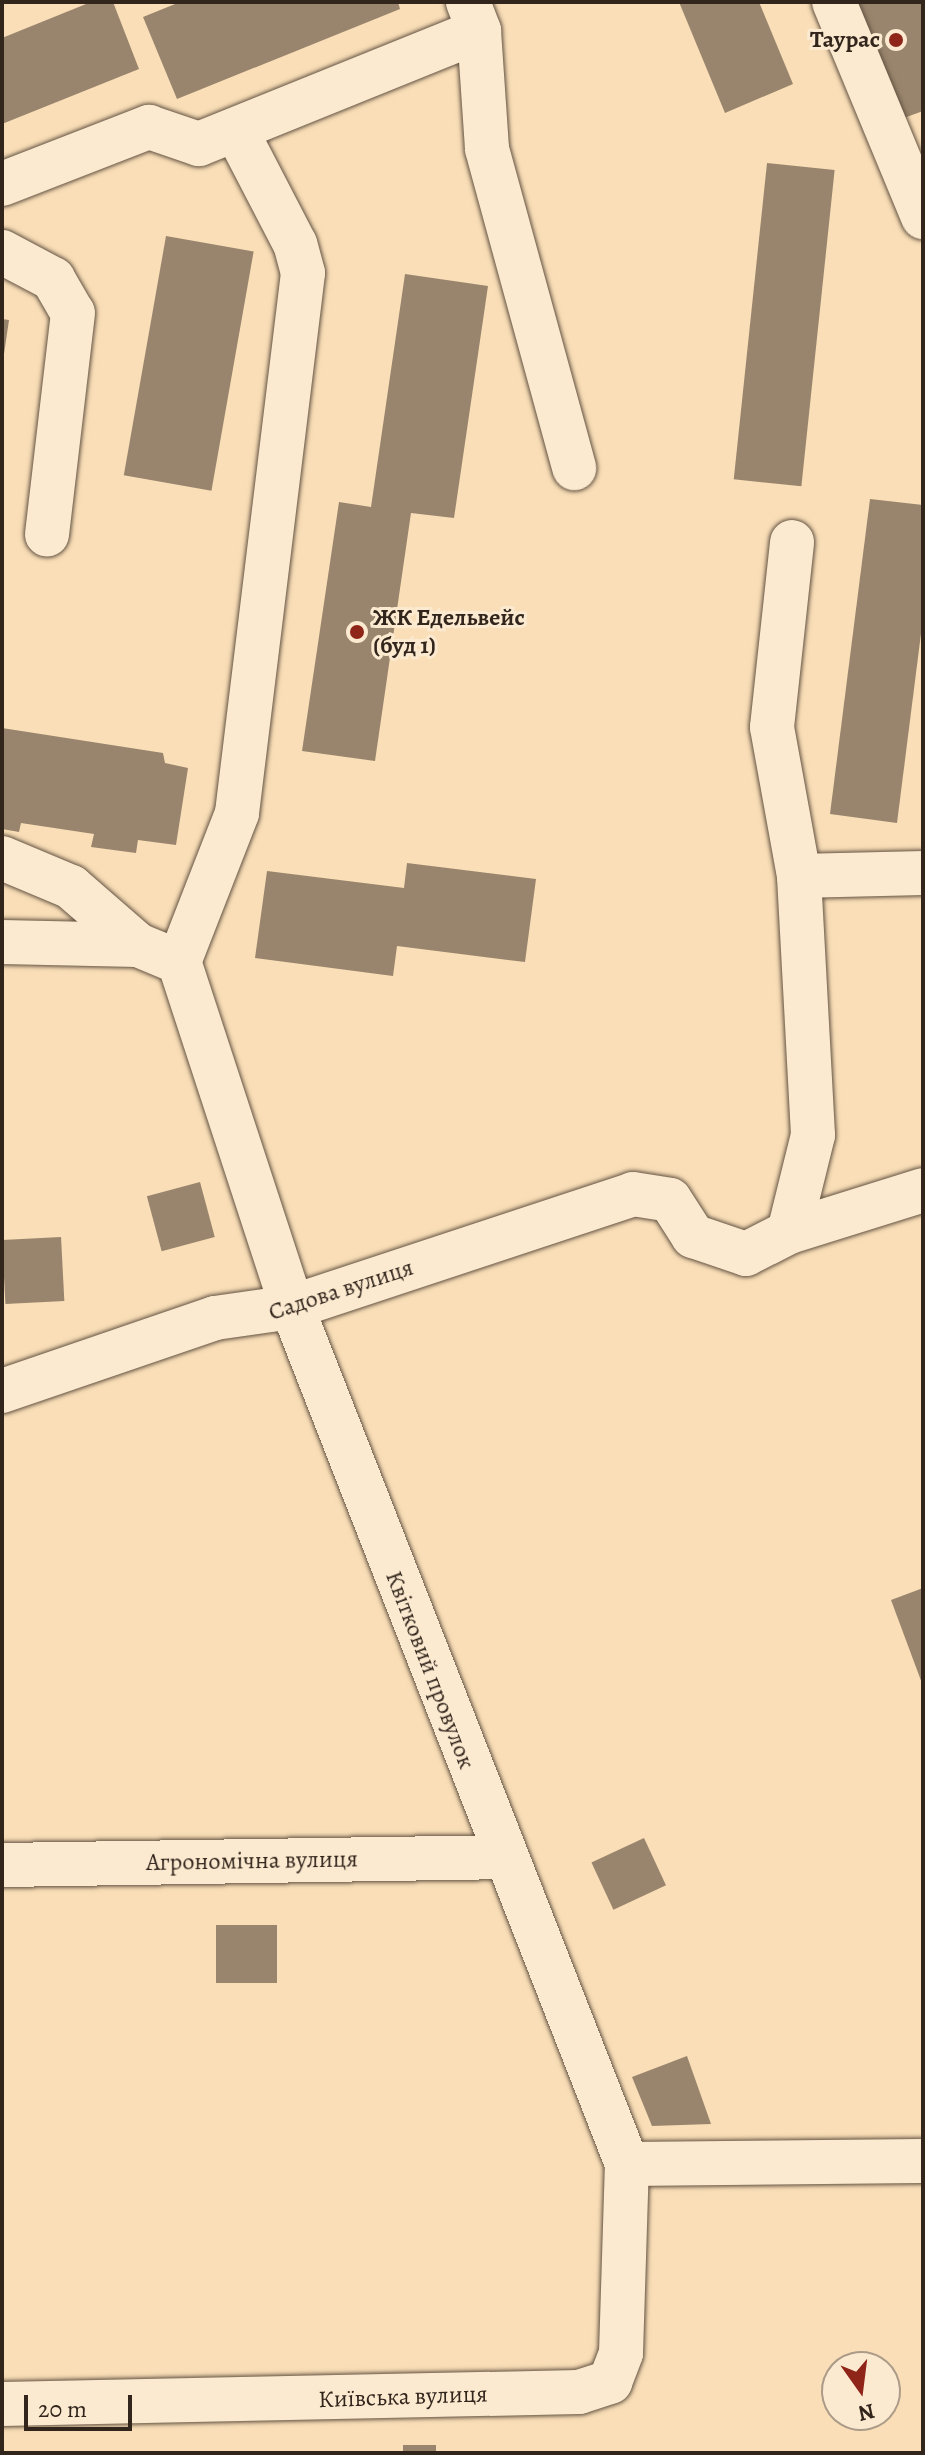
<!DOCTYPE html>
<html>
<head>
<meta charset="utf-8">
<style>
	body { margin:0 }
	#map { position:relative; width:925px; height:2455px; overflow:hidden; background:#f9deb7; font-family:Alegreya,serif }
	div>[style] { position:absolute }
	.building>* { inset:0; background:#99856d; transform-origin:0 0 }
	.roads { filter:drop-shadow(0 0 2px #645343) drop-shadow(0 0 2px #645343) }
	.minor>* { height:44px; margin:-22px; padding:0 22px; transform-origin:22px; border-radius:22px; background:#fbead0 }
	.dots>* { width:22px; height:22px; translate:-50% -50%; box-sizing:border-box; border:4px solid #fbead0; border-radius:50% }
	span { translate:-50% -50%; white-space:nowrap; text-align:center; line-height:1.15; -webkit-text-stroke:6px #fbead0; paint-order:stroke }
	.poi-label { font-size:24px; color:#32251c; font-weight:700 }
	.right { translate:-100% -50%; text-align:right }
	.left { translate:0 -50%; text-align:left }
	.street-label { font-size:24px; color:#32251c }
	.frame { position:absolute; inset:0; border:4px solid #32251c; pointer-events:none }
	.north { position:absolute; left:821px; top:2351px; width:80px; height:80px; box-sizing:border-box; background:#fbead0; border:2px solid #ab9b88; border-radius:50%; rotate:166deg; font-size:22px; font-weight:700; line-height:32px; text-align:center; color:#32251c }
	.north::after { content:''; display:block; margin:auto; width:28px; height:36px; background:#8f2418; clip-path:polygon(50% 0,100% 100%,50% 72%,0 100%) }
	.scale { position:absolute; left:24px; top:2395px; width:108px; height:36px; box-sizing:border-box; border:4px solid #32251c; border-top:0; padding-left:10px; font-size:24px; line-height:28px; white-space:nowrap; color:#32251c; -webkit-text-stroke:6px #fbead0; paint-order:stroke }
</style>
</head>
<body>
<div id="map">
	<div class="building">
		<i style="clip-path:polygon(91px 2px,113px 2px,139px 69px,2px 124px,2px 38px)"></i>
		<i style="clip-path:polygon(180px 2px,398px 2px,400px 9px,177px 99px,143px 17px)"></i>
		<i style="clip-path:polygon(679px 2px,759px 2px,793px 84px,725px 113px)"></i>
		<i style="clip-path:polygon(852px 2px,923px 2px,923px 111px,893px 122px)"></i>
		<i style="left:767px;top:163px;width:68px;height:318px;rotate:6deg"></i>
		<i style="left:166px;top:236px;width:89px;height:243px;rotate:10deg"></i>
		<i style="clip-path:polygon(405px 274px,488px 286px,454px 518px,411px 513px,375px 761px,302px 751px,339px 502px,371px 507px)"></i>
		<i style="clip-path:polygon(2px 319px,9px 320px,4px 354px,2px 354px)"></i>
		<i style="clip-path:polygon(870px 499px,923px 505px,923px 618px,897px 823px,830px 814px)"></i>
		<i style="clip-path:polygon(2px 728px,163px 753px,165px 763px,188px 768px,176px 845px,138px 840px,136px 853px,91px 847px,94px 834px,21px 823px,19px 832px,2px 829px)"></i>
		<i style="clip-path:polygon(407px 863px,536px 879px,525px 962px,397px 946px,393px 976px,255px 958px,267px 871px,404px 888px)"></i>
		<i style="left:200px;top:1182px;width:57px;height:55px;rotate:75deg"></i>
		<i style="left:61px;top:1237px;width:64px;height:59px;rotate:87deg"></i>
		<i style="clip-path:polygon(923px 1588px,923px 1686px,891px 1600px)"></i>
		<i style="left:644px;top:1838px;width:52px;height:58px;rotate:65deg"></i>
		<i style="left:216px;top:1925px;width:61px;height:58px"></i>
		<i style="clip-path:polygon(687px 2056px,711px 2124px,652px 2126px,632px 2077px)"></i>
		<i style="left:403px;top:2445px;width:33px;height:8px"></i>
	</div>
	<div class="roads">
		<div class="minor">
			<i style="left:468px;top:2px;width:31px;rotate:69deg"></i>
			<i style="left:479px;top:31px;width:118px;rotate:86.1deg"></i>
			<i style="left:487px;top:149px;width:331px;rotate:74.7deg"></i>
			<i style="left:834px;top:2px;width:233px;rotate:67.5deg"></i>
			<i style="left:2px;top:184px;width:158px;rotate:-21.2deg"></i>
			<i style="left:149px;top:127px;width:53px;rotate:18.8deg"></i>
			<i style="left:199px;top:144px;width:302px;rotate:-22deg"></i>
			<i style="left:2px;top:252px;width:58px;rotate:27.9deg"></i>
			<i style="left:53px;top:279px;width:39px;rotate:60deg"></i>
			<i style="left:73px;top:313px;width:223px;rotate:96.7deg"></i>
			<i style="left:2px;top:858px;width:75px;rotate:22.8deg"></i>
			<i style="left:71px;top:887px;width:89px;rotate:40.9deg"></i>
			<i style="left:799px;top:876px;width:124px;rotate:-1.4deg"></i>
			<i style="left:2px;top:942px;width:136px;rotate:1.3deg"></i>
			<i style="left:138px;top:945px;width:44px;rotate:22.5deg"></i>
			<i style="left:179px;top:962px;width:160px;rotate:-68.7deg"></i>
			<i style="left:237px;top:813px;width:544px;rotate:-83.03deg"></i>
			<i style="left:303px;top:273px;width:30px;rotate:-105deg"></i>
			<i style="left:295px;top:244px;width:128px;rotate:-117.4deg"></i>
			<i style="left:789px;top:1232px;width:100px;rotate:-76.1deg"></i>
			<i style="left:813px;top:1135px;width:259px;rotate:-93.1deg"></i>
			<i style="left:799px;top:876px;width:151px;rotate:-100.3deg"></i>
			<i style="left:772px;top:727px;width:186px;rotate:-83.8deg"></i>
			<i style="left:2px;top:1391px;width:225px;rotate:-18.9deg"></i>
			<i style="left:215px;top:1318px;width:78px;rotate:-8.1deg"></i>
			<i style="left:292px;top:1307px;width:359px;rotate:-18.3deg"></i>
			<i style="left:633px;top:1194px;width:37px;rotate:9deg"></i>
			<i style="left:670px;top:1200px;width:43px;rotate:57.4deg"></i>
			<i style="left:693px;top:1236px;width:56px;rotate:18.8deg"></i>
			<i style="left:746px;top:1254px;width:48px;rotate:-27.1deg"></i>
			<i style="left:789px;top:1232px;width:140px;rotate:-17.4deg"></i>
			<i style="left:2px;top:1865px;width:499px;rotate:-0.9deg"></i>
			<i style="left:627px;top:2164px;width:296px;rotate:-0.6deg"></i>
			<i style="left:2px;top:2404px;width:577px;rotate:-1.19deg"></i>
			<i style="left:579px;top:2392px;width:33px;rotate:-18deg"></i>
			<i style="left:610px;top:2382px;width:31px;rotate:-69deg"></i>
			<i style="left:621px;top:2353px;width:189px;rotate:-88.2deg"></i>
			<i style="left:627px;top:2164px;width:920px;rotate:-111.35deg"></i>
			<i style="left:292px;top:1307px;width:363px;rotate:-108.1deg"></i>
		</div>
	</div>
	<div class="dots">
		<i style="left:896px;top:40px;background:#8f2418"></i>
		<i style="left:357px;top:632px;background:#8f2418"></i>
	</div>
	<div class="poi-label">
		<span class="right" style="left:880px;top:40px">Таурас</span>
		<span class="left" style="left:373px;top:632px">ЖК Едельвейс<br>(буд 1)</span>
	</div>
	<div class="street-label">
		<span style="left:341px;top:1290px;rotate:-18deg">Садова вулиця</span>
		<span style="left:430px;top:1670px;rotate:69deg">Квітковий провулок</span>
		<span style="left:252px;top:1861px;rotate:-1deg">Агрономічна вулиця</span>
		<span style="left:403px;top:2397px;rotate:-2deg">Київська вулиця</span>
	</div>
	<div class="frame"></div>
	<div class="north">N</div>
	<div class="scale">20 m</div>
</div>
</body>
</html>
